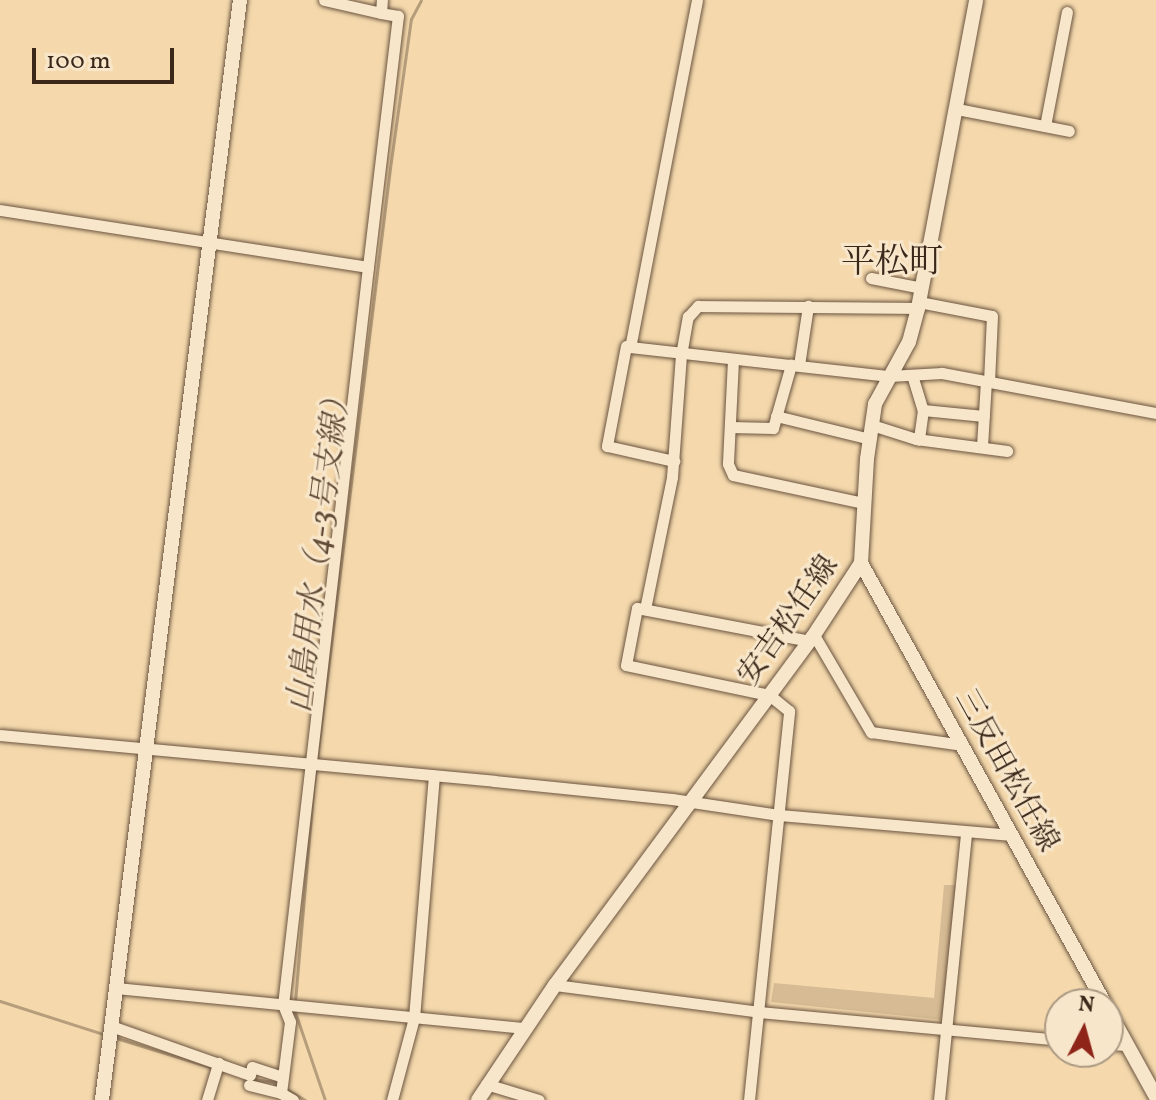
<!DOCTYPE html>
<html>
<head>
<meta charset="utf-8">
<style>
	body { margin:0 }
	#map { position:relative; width:1156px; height:1100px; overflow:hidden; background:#f5d9ad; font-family:Vollkorn,"Noto Serif JP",serif }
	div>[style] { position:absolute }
	.green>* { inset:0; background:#d6bb94 }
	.stream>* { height:3px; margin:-1.5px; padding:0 1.5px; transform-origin:1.5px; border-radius:1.5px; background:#b69d7b }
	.roads { filter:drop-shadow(0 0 2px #6a543f) drop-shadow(0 0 2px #6a543f) }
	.minor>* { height:11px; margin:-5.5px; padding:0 5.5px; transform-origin:5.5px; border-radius:5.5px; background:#f8e6ca }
	.tertiary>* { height:14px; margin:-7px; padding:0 7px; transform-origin:7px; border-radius:7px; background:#f8e6ca }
	.secondary>* { height:14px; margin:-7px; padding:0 7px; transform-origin:7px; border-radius:7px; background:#f8e6ca }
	span { translate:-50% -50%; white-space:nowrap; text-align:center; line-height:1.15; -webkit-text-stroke:6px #f8e6ca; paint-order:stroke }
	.street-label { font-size:30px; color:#3c281a }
	.water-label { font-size:32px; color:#614b37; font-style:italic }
	.quarter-label { font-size:34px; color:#3c281a }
	.north { position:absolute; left:1044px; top:988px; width:80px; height:80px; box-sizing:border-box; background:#f8e6ca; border:2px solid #ad9a84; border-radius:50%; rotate:6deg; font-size:22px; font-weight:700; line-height:32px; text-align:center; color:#3c281a }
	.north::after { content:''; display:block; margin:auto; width:28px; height:36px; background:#8f2418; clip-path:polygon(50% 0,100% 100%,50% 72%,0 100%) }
	.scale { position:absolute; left:32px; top:48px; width:142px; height:36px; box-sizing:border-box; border:4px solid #3c281a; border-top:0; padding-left:10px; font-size:24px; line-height:28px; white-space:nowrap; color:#3c281a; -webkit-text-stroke:6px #f8e6ca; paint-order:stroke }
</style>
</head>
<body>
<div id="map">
	<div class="green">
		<i style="clip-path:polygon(944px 885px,958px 885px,944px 1020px,771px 1002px,774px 983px,934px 998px)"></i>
	</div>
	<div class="stream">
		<i style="left:0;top:1001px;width:111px;rotate:17.8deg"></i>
		<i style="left:295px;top:1002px;width:213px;rotate:-85.1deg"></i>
		<i style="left:313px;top:790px;width:627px;rotate:-82.94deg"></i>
		<i style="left:390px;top:168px;width:150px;rotate:-82deg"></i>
		<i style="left:411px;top:19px;width:21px;rotate:-62deg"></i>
		<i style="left:294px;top:1009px;width:96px;rotate:71.2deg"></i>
		<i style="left:113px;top:1037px;width:105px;rotate:17.2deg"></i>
		<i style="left:251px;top:1079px;width:23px;rotate:7deg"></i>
		<i style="left:286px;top:1089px;width:22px;rotate:30deg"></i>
	</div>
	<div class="roads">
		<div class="minor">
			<i style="left:324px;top:0;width:58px;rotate:12.8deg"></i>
			<i style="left:381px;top:13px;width:13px;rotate:-86deg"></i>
			<i style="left:697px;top:0;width:353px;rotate:100.9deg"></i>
			<i style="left:630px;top:347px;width:261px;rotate:6.4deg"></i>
			<i style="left:889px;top:376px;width:53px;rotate:-3.2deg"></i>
			<i style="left:942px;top:373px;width:218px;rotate:10.6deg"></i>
			<i style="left:957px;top:109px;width:114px;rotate:11.1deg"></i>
			<i style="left:1045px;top:126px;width:116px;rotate:-79.1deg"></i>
			<i style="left:0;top:210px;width:372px;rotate:8.8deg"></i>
			<i style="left:368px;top:267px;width:253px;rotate:-83.2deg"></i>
			<i style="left:398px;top:16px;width:17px;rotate:-170deg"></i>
			<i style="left:871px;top:278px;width:52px;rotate:11.1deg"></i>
			<i style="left:919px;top:302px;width:74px;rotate:10.9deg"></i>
			<i style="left:992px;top:316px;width:66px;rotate:92.6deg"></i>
			<i style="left:626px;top:346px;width:102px;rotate:100.8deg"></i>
			<i style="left:607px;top:446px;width:69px;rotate:12.6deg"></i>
			<i style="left:733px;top:360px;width:104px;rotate:92.8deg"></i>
			<i style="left:728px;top:464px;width:12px;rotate:66deg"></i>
			<i style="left:733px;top:475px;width:134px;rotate:12.1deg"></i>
			<i style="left:799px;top:365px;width:60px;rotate:-81.3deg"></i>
			<i style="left:912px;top:375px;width:37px;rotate:73deg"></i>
			<i style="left:923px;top:410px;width:30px;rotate:98deg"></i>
			<i style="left:923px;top:410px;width:61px;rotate:5.6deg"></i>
			<i style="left:776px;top:416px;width:97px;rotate:13.7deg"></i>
			<i style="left:872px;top:425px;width:46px;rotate:17.7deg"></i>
			<i style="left:916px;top:439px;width:92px;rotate:7.5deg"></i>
			<i style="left:730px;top:427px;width:43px;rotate:1.3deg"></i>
			<i style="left:773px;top:428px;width:66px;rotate:-74.1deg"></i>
			<i style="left:982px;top:446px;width:65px;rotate:-86.5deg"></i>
			<i style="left:645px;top:609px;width:135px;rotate:-78.4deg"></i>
			<i style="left:672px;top:477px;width:122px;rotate:-85.8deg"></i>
			<i style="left:681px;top:355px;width:39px;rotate:-80deg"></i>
			<i style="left:688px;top:317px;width:15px;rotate:-48deg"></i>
			<i style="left:698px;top:306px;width:220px;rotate:0.5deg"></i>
			<i style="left:814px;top:635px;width:113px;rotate:59.6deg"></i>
			<i style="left:871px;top:732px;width:93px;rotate:8deg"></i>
			<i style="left:0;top:735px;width:496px;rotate:5.3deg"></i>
			<i style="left:494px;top:781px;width:179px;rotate:5.8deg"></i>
			<i style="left:672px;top:799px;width:108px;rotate:8.5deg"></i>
			<i style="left:779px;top:815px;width:234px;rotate:4.9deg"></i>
			<i style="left:555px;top:985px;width:206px;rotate:7.5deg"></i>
			<i style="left:759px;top:1012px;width:302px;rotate:5.3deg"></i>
			<i style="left:116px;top:988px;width:411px;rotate:5.6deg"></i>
			<i style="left:111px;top:1026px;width:147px;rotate:19.4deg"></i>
			<i style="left:250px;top:1075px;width:8px;rotate:-76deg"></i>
			<i style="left:252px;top:1067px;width:32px;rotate:18deg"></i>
			<i style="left:1108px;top:1044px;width:19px;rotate:3deg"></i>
			<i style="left:486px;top:1084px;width:55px;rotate:16.8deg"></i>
			<i style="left:249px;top:1085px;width:33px;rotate:14deg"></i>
			<i style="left:207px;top:1100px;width:39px;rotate:-73deg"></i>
			<i style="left:293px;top:1100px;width:14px;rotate:-150deg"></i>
			<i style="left:281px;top:1093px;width:72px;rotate:-82.8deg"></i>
			<i style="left:290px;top:1022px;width:18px;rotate:-112deg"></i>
			<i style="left:283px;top:1005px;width:743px;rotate:-83.43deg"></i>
			<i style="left:392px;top:1100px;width:85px;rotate:-75deg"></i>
			<i style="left:414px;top:1018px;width:243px;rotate:-85.3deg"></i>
			<i style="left:749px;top:1100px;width:391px;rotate:-84.1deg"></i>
			<i style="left:789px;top:711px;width:26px;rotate:-141deg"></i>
			<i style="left:769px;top:695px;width:146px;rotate:-168.2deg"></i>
			<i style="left:626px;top:665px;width:58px;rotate:-79.1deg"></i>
			<i style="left:637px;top:608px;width:176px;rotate:10.8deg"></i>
			<i style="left:939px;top:1100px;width:268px;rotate:-84.2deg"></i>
		</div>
		<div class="tertiary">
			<i style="left:102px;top:1100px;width:1109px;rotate:-82.85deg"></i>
		</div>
		<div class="secondary">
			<i style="left:861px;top:563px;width:504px;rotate:61.04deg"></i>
			<i style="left:1108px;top:1010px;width:99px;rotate:61.1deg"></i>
			<i style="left:478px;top:1100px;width:138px;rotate:-56.2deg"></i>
			<i style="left:555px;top:985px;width:432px;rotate:-53.5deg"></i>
			<i style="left:812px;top:638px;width:90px;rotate:-56.8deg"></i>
			<i style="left:861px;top:563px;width:104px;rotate:-86.7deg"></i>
			<i style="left:867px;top:459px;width:56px;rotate:-81.7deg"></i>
			<i style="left:875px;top:404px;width:71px;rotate:-61.3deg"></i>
			<i style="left:909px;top:342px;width:35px;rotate:-75deg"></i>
			<i style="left:918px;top:308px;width:313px;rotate:-79.3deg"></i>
		</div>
	</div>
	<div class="street-label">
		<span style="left:789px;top:621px;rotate:-55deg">安吉松任線</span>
		<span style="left:1006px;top:771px;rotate:61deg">三反田松任線</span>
	</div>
	<div class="water-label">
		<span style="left:321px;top:548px;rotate:-83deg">山島用水（4-3号支線）</span>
	</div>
	<div class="quarter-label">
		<span style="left:892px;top:264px">平松町</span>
	</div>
	<div class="north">N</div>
	<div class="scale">100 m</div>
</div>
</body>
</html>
